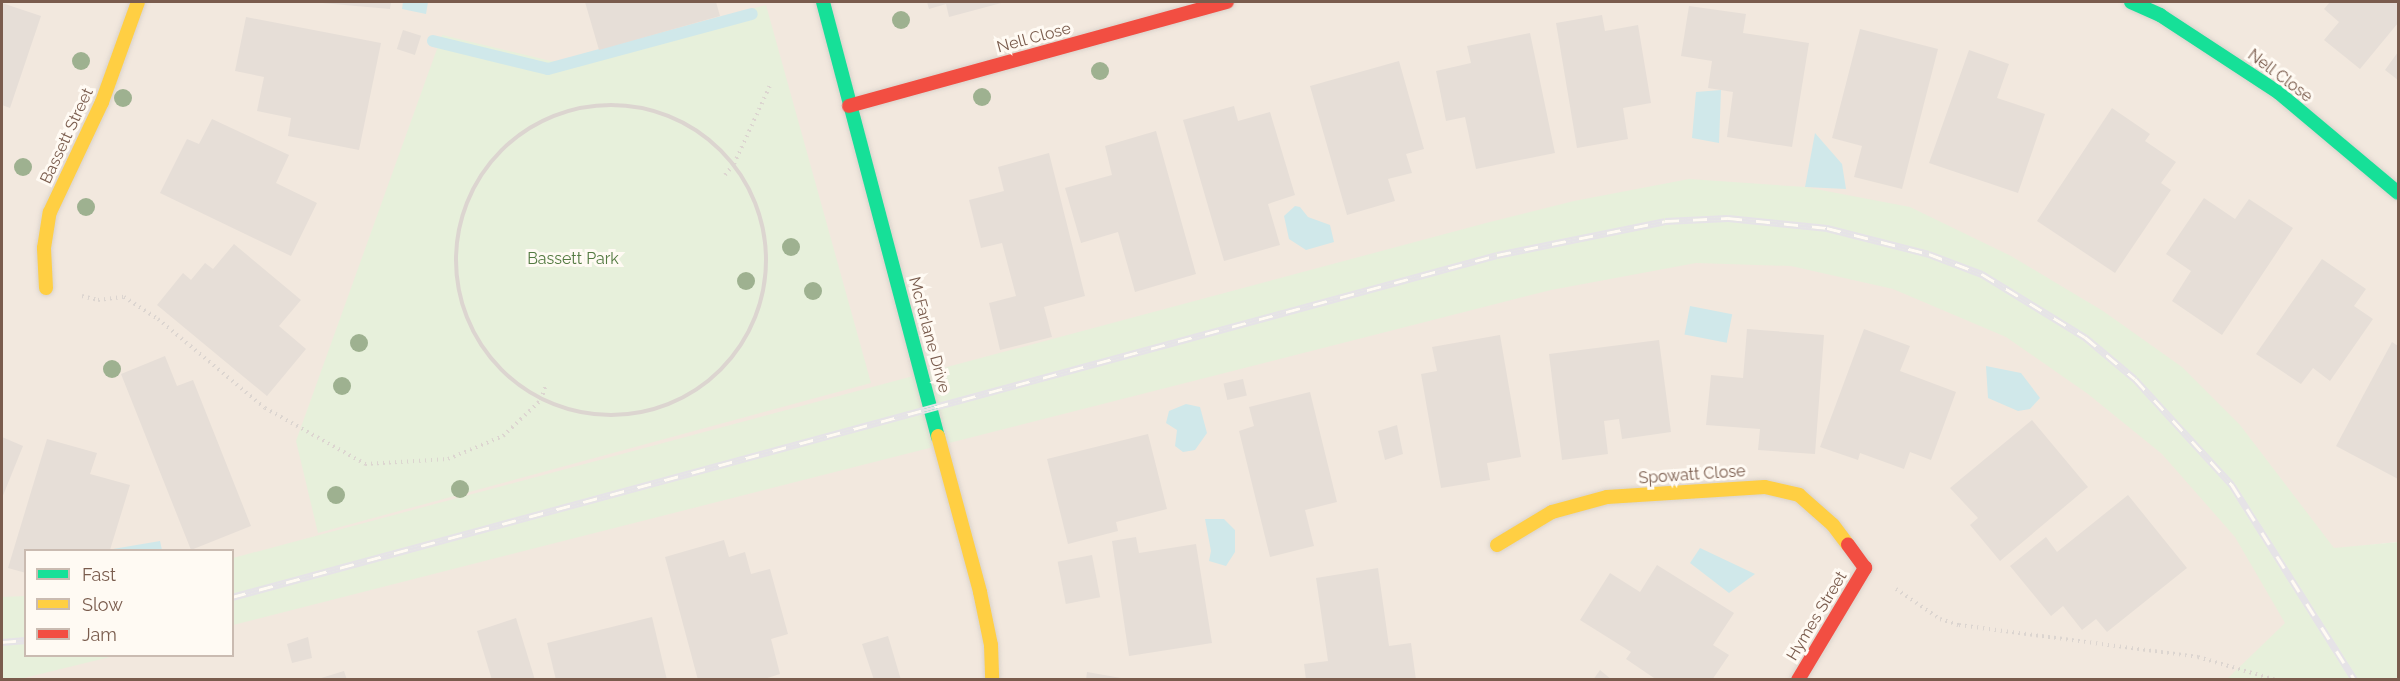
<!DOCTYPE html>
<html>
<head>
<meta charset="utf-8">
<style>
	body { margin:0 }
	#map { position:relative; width:2400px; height:681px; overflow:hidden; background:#f9f5f0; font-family:Raleway,sans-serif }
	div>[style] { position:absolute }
	.residential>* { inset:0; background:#f2e8de }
	.green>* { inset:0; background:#e7f0db }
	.water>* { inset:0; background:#d0e8ea; transform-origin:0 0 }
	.stream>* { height:12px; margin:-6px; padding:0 6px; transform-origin:6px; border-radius:6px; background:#d0e8ea }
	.building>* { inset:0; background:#e6ded7; transform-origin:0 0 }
	.path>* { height:4px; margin-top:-2px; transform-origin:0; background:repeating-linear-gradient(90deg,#dcd5d0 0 1.5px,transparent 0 6px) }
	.path>.ring { margin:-2px; padding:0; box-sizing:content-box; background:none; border:4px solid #dcd5d0; border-radius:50% }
	.roads { filter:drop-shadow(0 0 2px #d9d2cb) drop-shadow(0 0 2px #d9d2cb) }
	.fast>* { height:14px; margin:-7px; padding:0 7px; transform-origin:7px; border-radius:7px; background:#16e098 }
	.slow>* { height:14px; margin:-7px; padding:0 7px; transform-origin:7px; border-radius:7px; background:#ffcf43 }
	.jam>* { height:14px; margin:-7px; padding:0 7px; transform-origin:7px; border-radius:7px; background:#f24e42 }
	.rail>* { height:7px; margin-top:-3.5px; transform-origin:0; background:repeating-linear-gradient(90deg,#fffaf3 0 14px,#e6e3e7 0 28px); box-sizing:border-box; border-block:2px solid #e6e3e7 }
	.trees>* { width:18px; height:18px; margin:-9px; border-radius:50%; background:#9eb190 }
	span { translate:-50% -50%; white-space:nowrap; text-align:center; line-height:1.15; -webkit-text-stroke:6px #fffaf3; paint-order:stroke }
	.street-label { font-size:16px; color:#7a5c4d }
	.park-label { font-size:16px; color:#537a41 }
	.frame { position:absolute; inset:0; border:3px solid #7a5c4d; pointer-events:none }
	.legend { position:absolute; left:24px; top:549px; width:210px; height:108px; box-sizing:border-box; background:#fffaf3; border:2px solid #cabbb1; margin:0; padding:8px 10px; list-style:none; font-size:18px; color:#7a5c4d }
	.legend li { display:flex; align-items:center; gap:12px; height:30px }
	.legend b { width:30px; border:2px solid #cabbb1 }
</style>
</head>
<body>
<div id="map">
	<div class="residential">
		<i style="clip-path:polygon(evenodd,2px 2px,2398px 2px,2398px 542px,2334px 549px,2398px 679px,2px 679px,2px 2px,26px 550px,232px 550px,232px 656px,26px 656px,26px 550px)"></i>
	</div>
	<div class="green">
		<i style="clip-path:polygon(766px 5px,871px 383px,318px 533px,296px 441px,442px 35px,555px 62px)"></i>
		<i style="clip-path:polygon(1689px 179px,1805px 187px,1910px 207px,2011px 256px,2103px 311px,2182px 367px,2240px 425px,2334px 548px,2398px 542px,2398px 679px,2227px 679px,2285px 623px,2235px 537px,2162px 454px,2088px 394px,2006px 337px,1893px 289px,1791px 266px,1696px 263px,1551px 290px,233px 625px,233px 558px,1486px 223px,1574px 201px)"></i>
		<i style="clip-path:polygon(25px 596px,26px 656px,114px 656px,20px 679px,2px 679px,2px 597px)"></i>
	</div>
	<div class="water">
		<i style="clip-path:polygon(403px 2px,428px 2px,426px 14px,402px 9px)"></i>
		<i style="clip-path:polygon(1721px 90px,1719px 143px,1692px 138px,1696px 92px)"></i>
		<i style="clip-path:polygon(1815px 133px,1842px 164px,1846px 189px,1805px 187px)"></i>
		<i style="clip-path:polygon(1295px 206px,1300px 207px,1308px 217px,1330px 225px,1334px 242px,1306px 250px,1289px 239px,1284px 216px)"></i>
		<i style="left:1690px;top:306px;width:43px;height:29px;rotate:11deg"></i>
		<i style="clip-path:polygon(1986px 366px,2021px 373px,2040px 398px,2030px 409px,2018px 411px,1988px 398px)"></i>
		<i style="clip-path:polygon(1186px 404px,1200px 407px,1207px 433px,1195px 450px,1183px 452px,1175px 446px,1177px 430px,1166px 423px,1169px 411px)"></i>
		<i style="clip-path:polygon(1205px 519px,1224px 519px,1235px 530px,1235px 552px,1226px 566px,1209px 561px,1211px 551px)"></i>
		<i style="clip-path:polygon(160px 541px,162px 550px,113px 550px,113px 549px)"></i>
		<i style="clip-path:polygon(1700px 548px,1755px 574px,1729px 593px,1690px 563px)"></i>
	</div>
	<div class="stream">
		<i style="left:433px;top:41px;width:118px;rotate:13.7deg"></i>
		<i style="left:548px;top:69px;width:211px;rotate:-15.1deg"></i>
	</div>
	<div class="building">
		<i style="clip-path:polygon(311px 2px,391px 2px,390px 9px)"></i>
		<i style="clip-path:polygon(585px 2px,716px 2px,720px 16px,599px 50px)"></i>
		<i style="clip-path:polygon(927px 2px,1005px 2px,949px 17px,946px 4px,929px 9px)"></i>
		<i style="clip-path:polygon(2330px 2px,2398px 2px,2398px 23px,2360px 69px,2324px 40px,2339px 22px,2324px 9px)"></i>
		<i style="clip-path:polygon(2px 3px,41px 16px,10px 108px,2px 105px)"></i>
		<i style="clip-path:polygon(1689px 6px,1746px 14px,1743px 33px,1809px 43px,1792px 147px,1727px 137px,1733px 92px,1708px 88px,1712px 61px,1681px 56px)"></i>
		<i style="clip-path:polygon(1602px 15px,1605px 31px,1638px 25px,1651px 103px,1623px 108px,1628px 139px,1577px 148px,1556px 23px)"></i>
		<i style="clip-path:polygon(246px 17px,381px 43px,359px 150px,288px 136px,291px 118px,257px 111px,264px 77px,235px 71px)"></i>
		<i style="clip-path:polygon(1860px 29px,1938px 49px,1902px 189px,1854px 177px,1862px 146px,1832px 138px)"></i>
		<i style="left:403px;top:30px;width:19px;height:20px;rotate:18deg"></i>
		<i style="clip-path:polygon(1530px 33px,1555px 153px,1476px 169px,1465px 117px,1446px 121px,1436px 71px,1471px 63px,1467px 46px)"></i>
		<i style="clip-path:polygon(1969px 50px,2009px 64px,1997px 98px,2045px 114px,2018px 193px,1929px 163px)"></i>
		<i style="clip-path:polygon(2398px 52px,2398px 80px,2385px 70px)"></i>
		<i style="clip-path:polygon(1399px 61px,1424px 149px,1406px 154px,1412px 173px,1388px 179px,1395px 201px,1347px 215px,1310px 86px)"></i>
		<i style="clip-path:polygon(1234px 106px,1238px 121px,1270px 112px,1295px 195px,1268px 204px,1280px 245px,1224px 261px,1183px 120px)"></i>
		<i style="clip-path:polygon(2112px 108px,2150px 134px,2145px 141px,2176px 162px,2161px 183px,2171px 190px,2115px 273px,2037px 221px)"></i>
		<i style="clip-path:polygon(212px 119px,289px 155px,276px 183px,317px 203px,291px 256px,160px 193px,187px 139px,199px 144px)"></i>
		<i style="clip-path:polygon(1156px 131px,1196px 274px,1135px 292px,1118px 232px,1081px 243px,1065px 188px,1112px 175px,1105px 146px)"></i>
		<i style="clip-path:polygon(1049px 153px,1085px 296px,1044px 307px,1052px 337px,1000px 350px,989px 303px,1016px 296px,1002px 243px,981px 248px,969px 200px,1004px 191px,998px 167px)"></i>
		<i style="clip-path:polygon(2204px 198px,2235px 219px,2249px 199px,2293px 228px,2222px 335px,2172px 301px,2191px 271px,2166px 254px)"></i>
		<i style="clip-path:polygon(234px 244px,301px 300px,279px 326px,306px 349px,267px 396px,157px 305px,183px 273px,191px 280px,205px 263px,213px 269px)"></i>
		<i style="clip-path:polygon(2322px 259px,2366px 289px,2354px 306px,2373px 319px,2330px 381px,2313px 368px,2301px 384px,2256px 354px)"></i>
		<i style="clip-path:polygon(1747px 329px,1824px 335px,1815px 454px,1758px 450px,1760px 429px,1706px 425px,1711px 375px,1743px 378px)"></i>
		<i style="clip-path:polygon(1864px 329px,1910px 346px,1900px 371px,1956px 392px,1931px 460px,1910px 452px,1904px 469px,1860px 453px,1858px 460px,1820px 447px)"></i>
		<i style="clip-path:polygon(1500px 335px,1521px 457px,1487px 463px,1490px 480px,1441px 488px,1421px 374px,1437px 371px,1432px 347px)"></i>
		<i style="clip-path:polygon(1659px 340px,1671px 432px,1622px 439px,1619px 419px,1604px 421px,1608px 454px,1562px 460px,1549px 354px)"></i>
		<i style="clip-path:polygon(2392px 342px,2398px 346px,2398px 479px,2336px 446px)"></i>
		<i style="clip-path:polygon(165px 356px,177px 386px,193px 380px,251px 526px,191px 550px,121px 374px)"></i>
		<i style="left:1243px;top:379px;width:17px;height:20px;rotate:77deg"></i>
		<i style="clip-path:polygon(1310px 392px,1337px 502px,1305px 510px,1314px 546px,1270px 557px,1239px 431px,1254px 426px,1249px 407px)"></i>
		<i style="clip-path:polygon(2032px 420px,2088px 487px,2000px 561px,1970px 525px,1978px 518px,1950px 488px)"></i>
		<i style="clip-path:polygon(1397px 425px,1403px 454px,1385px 460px,1378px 431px)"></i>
		<i style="clip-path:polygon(1148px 434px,1167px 509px,1116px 522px,1118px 531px,1068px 544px,1047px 459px)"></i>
		<i style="clip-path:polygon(2px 437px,23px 446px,2px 498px)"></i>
		<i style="clip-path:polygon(47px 439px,97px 453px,90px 474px,130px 485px,110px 550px,26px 550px,26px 573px,8px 568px)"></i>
		<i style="clip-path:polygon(2128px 495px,2187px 568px,2107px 632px,2096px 619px,2082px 630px,2063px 606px,2051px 616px,2010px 566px,2046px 537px,2057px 552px)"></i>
		<i style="clip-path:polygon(1136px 537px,1139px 553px,1196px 544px,1212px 643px,1129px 656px,1112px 541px)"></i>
		<i style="clip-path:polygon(724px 540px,729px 557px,745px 552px,751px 574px,770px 569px,788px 634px,771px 639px,780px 674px,761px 680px,698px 680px,665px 557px)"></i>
		<i style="left:1092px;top:555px;width:43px;height:35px;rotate:79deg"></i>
		<i style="clip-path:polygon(1657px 565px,1734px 613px,1713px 645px,1729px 655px,1712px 680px,1657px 680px,1626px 659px,1631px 652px,1580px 620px,1610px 573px,1640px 592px)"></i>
		<i style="clip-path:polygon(1378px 568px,1389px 646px,1411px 643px,1416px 680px,1306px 680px,1304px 664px,1328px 661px,1316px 578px)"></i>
		<i style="clip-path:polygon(652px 617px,667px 680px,556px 680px,547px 643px)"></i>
		<i style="clip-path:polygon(516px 618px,535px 680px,492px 680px,477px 631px)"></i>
		<i style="clip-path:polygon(888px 636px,901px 680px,874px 680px,862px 644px)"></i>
		<i style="clip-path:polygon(308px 637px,312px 658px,292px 663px,287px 644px)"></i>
		<i style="clip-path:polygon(1600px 670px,1612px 680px,1593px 680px)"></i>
		<i style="clip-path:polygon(344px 671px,347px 680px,318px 680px,318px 679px)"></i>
		<i style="clip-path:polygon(1087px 672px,1121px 678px,1121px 680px,1086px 680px)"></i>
	</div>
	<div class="path">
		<i class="ring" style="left:456px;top:105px;width:306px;height:306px"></i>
		<i style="left:725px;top:175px;width:14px;rotate:-51deg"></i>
		<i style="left:734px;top:164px;width:89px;rotate:-65.4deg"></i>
		<i style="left:82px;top:296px;width:16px;rotate:14deg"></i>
		<i style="left:98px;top:300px;width:26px;rotate:-7deg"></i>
		<i style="left:124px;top:297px;width:40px;rotate:32.9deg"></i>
		<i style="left:158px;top:319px;width:139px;rotate:39.8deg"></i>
		<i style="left:265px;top:408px;width:115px;rotate:29.2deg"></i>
		<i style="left:365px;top:464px;width:83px;rotate:-3.4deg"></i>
		<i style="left:448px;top:459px;width:60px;rotate:-22.7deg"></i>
		<i style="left:503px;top:436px;width:52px;rotate:-43.5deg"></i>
		<i style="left:541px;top:400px;width:16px;rotate:-72deg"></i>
		<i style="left:1896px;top:589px;width:53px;rotate:34.3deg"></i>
		<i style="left:1940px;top:619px;width:20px;rotate:18deg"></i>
		<i style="left:1959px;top:625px;width:241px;rotate:7.6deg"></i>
		<i style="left:2198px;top:657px;width:81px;rotate:16.4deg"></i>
	</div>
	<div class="roads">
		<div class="fast">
			<i style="left:823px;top:2px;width:449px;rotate:75.2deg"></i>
			<i style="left:2131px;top:2px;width:32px;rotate:24deg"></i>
			<i style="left:2160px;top:15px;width:142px;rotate:33.2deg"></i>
			<i style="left:2279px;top:93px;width:155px;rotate:40deg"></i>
		</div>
		<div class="slow">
			<i style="left:46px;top:288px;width:40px;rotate:-92.9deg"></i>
			<i style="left:44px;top:248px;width:36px;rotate:-81deg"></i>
			<i style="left:50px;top:212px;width:122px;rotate:-64.7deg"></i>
			<i style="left:102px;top:102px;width:106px;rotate:-70.2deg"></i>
			<i style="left:938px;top:436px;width:162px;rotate:74.9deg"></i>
			<i style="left:980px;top:592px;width:54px;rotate:78.3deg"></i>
			<i style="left:991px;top:645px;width:35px;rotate:88deg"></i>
			<i style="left:1497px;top:545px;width:64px;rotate:-31deg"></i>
			<i style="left:1552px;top:512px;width:57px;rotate:-15.3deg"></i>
			<i style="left:1607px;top:497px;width:158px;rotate:-3.6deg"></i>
			<i style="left:1765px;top:487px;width:35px;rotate:13deg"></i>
			<i style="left:1799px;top:495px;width:45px;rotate:41.4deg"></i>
			<i style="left:1833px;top:525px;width:25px;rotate:53deg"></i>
		</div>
		<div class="jam">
			<i style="left:849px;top:106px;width:392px;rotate:-15.4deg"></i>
			<i style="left:1798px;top:680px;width:131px;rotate:-59.1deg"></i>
			<i style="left:1865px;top:568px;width:29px;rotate:-126deg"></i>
		</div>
	</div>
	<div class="rail">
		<i style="left:232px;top:597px;width:1310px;rotate:-15.13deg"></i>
		<i style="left:1497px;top:255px;width:171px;rotate:-11.4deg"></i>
		<i style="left:1665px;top:221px;width:63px;rotate:-2.7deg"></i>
		<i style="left:1728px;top:218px;width:100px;rotate:5.8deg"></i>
		<i style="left:1827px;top:228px;width:105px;rotate:14.3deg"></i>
		<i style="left:1929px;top:254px;width:57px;rotate:20.7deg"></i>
		<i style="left:1982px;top:274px;width:121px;rotate:31.5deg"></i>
		<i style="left:2085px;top:337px;width:65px;rotate:40deg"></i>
		<i style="left:2135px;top:379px;width:144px;rotate:47.5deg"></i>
		<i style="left:2232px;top:485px;width:231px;rotate:57.8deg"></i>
		<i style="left:2px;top:642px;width:24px;rotate:-5deg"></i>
	</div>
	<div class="trees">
		<i style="left:901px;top:20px"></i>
		<i style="left:81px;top:61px"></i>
		<i style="left:1100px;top:71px"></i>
		<i style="left:982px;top:97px"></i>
		<i style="left:123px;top:98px"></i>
		<i style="left:23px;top:167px"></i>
		<i style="left:86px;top:207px"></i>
		<i style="left:791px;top:247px"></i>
		<i style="left:746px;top:281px"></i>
		<i style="left:813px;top:291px"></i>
		<i style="left:359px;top:343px"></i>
		<i style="left:112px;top:369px"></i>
		<i style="left:342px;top:386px"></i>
		<i style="left:460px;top:489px"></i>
		<i style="left:336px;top:495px"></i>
	</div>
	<div class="street-label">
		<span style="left:1034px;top:38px;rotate:-15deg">Nell Close</span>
		<span style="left:2280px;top:76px;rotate:37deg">Nell Close</span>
		<span style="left:67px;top:136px;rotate:-65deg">Bassett Street</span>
		<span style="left:929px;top:335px;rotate:75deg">McFarlane Drive</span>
		<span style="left:1692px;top:475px;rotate:-4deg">Spowatt Close</span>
		<span style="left:1817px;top:616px;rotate:-59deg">Hymes Street</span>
	</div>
	<div class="park-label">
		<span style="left:573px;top:259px">Bassett Park</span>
	</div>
	<div class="frame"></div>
	<ul class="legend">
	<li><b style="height:8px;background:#16e098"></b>Fast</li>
	<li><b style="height:8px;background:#ffcf43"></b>Slow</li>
	<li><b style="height:8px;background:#f24e42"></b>Jam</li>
	</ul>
</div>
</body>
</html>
